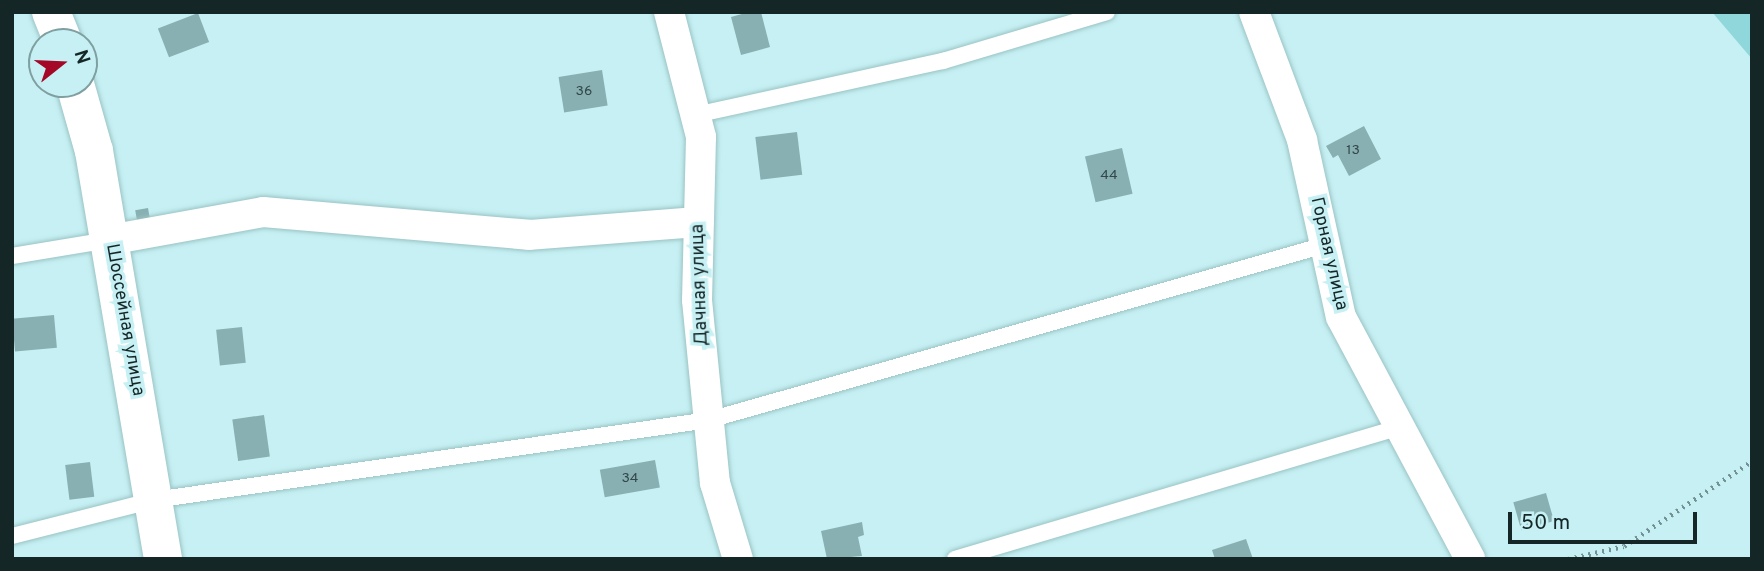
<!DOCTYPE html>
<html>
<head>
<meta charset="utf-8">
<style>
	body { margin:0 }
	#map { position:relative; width:1764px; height:571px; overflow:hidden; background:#c6f0f3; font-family:Overpass,sans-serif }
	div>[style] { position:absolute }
	.green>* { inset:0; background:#90d7dc }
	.building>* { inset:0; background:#88b0b3; transform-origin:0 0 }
	.path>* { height:4.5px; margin-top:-2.25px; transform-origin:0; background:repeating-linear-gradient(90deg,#749294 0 2px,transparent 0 7px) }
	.roads { filter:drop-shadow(0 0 2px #9ac3c5) drop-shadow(0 0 2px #9ac3c5) }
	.lane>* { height:16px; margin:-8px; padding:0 8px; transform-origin:8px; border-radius:8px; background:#fff }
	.street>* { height:30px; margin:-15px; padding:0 15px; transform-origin:15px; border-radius:15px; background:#fff }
	.secondary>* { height:38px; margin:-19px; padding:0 19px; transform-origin:19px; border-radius:19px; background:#fff }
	span { translate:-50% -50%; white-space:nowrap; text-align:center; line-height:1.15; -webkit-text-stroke:7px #c6f0f3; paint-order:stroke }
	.number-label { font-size:14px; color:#32484a }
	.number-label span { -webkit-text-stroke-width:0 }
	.street-label { font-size:18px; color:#152627 }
	.frame { position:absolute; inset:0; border:14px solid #152627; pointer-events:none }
	.north { position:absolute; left:28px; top:28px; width:70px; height:70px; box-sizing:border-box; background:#c6f0f3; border:2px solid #7f9fa1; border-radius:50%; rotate:72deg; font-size:19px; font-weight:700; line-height:28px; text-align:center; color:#152627 }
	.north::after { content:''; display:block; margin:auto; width:24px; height:32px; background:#a40826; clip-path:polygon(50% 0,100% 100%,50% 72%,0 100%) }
	.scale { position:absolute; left:1508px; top:512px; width:189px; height:32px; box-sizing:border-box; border:4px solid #152627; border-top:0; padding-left:9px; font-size:21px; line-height:24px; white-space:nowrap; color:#152627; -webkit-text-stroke:5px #c6f0f3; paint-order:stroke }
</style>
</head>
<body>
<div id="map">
	<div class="green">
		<i style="clip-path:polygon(1712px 12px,1752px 12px,1752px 59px)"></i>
	</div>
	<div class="building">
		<i style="clip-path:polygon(749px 12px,761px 12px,770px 47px,741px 55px,731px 17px)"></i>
		<i style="left:198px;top:13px;width:31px;height:43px;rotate:69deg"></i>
		<i style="left:602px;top:70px;width:36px;height:44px;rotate:81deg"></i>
		<i style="clip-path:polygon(1364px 126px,1381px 159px,1349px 176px,1338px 155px,1333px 158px,1326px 146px)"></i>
		<i style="left:797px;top:132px;width:43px;height:42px;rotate:83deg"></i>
		<i style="left:1122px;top:148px;width:47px;height:38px;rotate:77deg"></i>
		<i style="left:148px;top:208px;width:11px;height:13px;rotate:80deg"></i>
		<i style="left:54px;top:315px;width:33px;height:42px;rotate:85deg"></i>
		<i style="left:242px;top:327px;width:36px;height:26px;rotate:84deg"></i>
		<i style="left:264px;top:415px;width:42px;height:32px;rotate:82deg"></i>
		<i style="left:655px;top:460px;width:28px;height:56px;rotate:80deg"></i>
		<i style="left:90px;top:462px;width:35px;height:25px;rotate:83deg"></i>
		<i style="left:1546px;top:493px;width:29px;height:34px;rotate:74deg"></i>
		<i style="clip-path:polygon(862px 522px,864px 535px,858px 537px,862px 556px,827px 559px,821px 531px)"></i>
		<i style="clip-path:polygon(1246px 539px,1253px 559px,1215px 559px,1212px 550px)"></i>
	</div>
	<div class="path">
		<i style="left:1568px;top:559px;width:57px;rotate:-13.1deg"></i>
		<i style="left:1624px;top:546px;width:154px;rotate:-33.6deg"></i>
	</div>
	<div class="roads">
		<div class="lane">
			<i style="left:695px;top:115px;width:254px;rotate:-12.3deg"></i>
			<i style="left:943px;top:61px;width:171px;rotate:-16.6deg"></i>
			<i style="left:12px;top:256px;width:98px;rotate:-9.4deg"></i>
			<i style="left:12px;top:536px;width:146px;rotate:-14.2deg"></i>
			<i style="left:154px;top:500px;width:561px;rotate:-8.2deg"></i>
			<i style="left:709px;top:420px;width:640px;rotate:-15.86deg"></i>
			<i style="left:955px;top:559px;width:464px;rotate:-16.5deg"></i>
		</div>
		<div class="street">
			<i style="left:669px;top:12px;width:129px;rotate:75.6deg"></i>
			<i style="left:701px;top:137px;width:163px;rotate:91.4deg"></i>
			<i style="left:697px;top:300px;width:184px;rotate:84.4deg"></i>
			<i style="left:715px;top:483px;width:79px;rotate:73.2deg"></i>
			<i style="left:1254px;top:12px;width:137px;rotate:69.4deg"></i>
			<i style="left:1302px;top:140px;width:181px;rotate:77.6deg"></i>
			<i style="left:1341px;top:317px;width:274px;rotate:61.9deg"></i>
			<i style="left:109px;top:240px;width:157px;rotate:-10.3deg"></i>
			<i style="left:263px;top:212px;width:267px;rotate:4.9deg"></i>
			<i style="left:529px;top:235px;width:170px;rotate:-4.4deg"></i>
		</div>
		<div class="secondary">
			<i style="left:51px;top:12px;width:32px;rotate:68deg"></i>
			<i style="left:75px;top:84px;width:70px;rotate:74.2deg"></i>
			<i style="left:94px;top:151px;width:414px;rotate:80.4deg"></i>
		</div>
	</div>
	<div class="number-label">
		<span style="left:584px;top:92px">36</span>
		<span style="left:1353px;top:151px">13</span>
		<span style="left:1109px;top:176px">44</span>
		<span style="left:630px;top:479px">34</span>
	</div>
	<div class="street-label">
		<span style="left:1328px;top:254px;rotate:77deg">Горная улица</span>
		<span style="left:701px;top:285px;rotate:-92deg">Дачная улица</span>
		<span style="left:124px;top:320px;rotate:80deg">Шоссейная улица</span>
	</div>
	<div class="frame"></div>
	<div class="north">N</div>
	<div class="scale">50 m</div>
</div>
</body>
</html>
